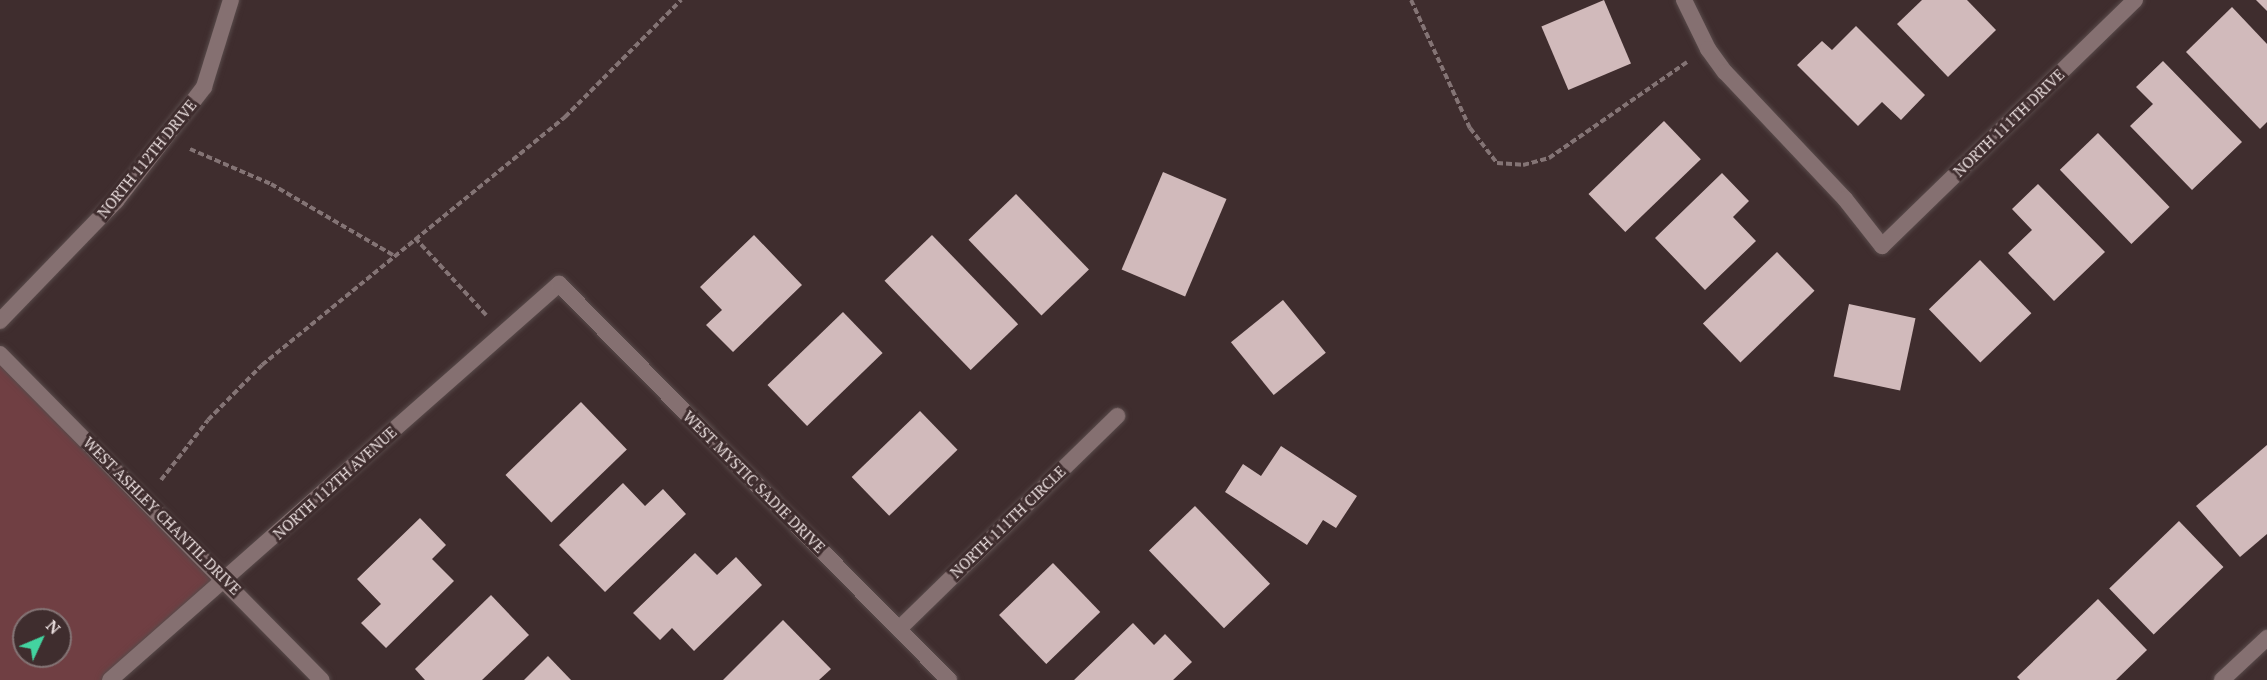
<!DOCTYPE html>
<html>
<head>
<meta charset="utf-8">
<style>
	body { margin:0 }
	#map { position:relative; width:2267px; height:680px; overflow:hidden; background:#3f2d2e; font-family:"PT Serif",serif }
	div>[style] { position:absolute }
	.green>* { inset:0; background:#703f43 }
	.building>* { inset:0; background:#d1babb; transform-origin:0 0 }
	.path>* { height:4px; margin-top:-2px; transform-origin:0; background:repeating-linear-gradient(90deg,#847475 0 6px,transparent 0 9px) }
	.roads { filter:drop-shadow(0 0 2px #584a4a) drop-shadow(0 0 2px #584a4a) }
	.minor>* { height:16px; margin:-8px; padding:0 8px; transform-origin:8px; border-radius:8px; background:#857071 }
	span { translate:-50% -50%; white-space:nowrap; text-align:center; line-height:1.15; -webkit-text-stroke:6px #3f2d2e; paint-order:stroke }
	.street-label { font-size:15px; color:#ebdfdf }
	.north { position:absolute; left:12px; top:608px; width:60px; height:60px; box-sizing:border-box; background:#3f2d2e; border:2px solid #847475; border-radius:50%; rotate:46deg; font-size:16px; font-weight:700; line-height:24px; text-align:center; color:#ebdfdf }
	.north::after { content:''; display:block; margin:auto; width:21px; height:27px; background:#43d4a0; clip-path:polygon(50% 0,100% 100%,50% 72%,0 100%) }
</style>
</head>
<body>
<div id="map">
	<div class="green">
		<i style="clip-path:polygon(evenodd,0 354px,226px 580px,110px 680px,0 680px,0 354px,24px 620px,60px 620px,60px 656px,24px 656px,24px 620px)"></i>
	</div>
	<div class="building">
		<i style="left:1604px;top:0;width:69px;height:68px;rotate:67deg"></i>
		<i style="clip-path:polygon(1922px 0,1967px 0,1996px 30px,1948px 77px,1897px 24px)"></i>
		<i style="clip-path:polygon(2256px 0,2267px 0,2267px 11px)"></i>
		<i style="clip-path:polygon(2232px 7px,2267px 44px,2267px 122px,2260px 129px,2186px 52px)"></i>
		<i style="clip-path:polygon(1856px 26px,1925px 95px,1901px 120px,1882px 102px,1858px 126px,1797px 65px,1822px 41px,1832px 50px)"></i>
		<i style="clip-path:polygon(2163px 61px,2242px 142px,2192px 190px,2130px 126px,2153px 104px,2136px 87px)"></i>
		<i style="left:1664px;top:121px;width:53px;height:105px;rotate:46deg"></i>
		<i style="left:2098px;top:133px;width:103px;height:53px;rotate:46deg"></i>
		<i style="left:1163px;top:172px;width:69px;height:106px;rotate:23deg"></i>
		<i style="clip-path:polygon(1722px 173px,1749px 201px,1733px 217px,1756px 241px,1705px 290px,1655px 238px)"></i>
		<i style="clip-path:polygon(2038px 184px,2105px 252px,2054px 301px,2008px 253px,2032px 230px,2012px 209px)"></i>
		<i style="left:1016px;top:194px;width:105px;height:66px;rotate:46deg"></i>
		<i style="clip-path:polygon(754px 235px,802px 285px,733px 352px,706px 325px,722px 310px,700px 287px)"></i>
		<i style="left:932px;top:235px;width:124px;height:66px;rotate:46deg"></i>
		<i style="left:1777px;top:252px;width:54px;height:103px;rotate:46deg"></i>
		<i style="left:1980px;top:260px;width:74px;height:71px;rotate:46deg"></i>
		<i style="left:1283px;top:300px;width:68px;height:67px;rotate:51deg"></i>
		<i style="left:1849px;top:304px;width:68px;height:74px;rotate:12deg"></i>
		<i style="left:843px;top:312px;width:57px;height:105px;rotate:46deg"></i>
		<i style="left:581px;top:402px;width:66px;height:105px;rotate:46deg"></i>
		<i style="left:920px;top:411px;width:54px;height:95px;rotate:46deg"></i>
		<i style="clip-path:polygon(2267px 445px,2267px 534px,2240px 557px,2196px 506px)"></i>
		<i style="clip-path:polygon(1281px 446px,1357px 496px,1336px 528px,1323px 520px,1307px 545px,1225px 492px,1243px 464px,1261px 476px)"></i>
		<i style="clip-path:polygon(623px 483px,645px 506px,663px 489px,686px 514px,605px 592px,559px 545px)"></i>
		<i style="left:1195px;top:506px;width:108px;height:64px;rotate:46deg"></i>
		<i style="clip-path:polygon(420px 518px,446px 545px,432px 559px,454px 581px,386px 648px,361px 623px,381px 604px,357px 579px)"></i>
		<i style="left:2179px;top:521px;width:64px;height:97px;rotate:46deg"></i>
		<i style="clip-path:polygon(695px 553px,717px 575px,736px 557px,762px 585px,694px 651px,672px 628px,660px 640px,633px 613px)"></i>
		<i style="left:1053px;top:563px;width:68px;height:75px;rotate:46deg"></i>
		<i style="clip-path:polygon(491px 595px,529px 635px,482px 680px,425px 680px,415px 669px)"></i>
		<i style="clip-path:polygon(2098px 599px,2147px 650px,2116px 680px,2020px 680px,2017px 677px)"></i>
		<i style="clip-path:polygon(783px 620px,831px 669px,819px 680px,723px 680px)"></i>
		<i style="clip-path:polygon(1133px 623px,1154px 645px,1165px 634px,1192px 662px,1173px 680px,1074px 680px)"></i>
		<i style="clip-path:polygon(548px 656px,571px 680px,524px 680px)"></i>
	</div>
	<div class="path">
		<i style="left:1411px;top:0;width:141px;rotate:65.3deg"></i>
		<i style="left:1470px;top:128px;width:44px;rotate:52.4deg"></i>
		<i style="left:1497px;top:163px;width:26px;rotate:4deg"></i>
		<i style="left:1523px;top:165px;width:27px;rotate:-15deg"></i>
		<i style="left:1549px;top:158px;width:168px;rotate:-34.8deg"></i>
		<i style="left:190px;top:149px;width:88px;rotate:23.4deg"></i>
		<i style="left:271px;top:184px;width:141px;rotate:30.2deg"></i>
		<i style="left:415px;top:238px;width:105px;rotate:47.3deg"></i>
		<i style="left:161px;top:480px;width:76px;rotate:-51.9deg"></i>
		<i style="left:208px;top:420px;width:77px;rotate:-45.5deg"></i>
		<i style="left:262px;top:365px;width:392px;rotate:-39.3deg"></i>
		<i style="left:565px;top:117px;width:165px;rotate:-45.2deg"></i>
	</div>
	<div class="roads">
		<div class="minor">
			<i style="left:1684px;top:0;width:55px;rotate:63.9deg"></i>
			<i style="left:1708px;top:49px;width:29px;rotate:54deg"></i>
			<i style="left:1725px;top:72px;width:175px;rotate:46.6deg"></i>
			<i style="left:1845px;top:199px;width:60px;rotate:51.8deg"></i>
			<i style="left:1882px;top:246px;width:353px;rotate:-44.2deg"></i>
			<i style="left:0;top:321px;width:167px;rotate:-46deg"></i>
			<i style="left:116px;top:201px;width:144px;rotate:-52.3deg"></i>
			<i style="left:204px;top:87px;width:91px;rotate:-72.8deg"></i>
			<i style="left:0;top:354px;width:458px;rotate:45.4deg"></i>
			<i style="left:899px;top:629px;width:305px;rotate:-44.3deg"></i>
			<i style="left:110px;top:680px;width:599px;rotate:-41.41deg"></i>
			<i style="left:559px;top:284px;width:556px;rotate:45.44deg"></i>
			<i style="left:2222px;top:680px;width:62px;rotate:-43deg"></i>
		</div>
	</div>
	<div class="street-label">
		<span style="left:2009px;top:123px;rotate:-44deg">NORTH 111TH DRIVE</span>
		<span style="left:147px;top:159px;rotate:-51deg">NORTH 112TH DRIVE</span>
		<span style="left:754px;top:482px;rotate:45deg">WEST MYSTIC SADIE DRIVE</span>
		<span style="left:335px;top:483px;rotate:-42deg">NORTH 112TH AVENUE</span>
		<span style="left:162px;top:516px;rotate:45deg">WEST ASHLEY CHANTIL DRIVE</span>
		<span style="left:1008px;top:522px;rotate:-44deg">NORTH 111TH CIRCLE</span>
	</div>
	<div class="north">N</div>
</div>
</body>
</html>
